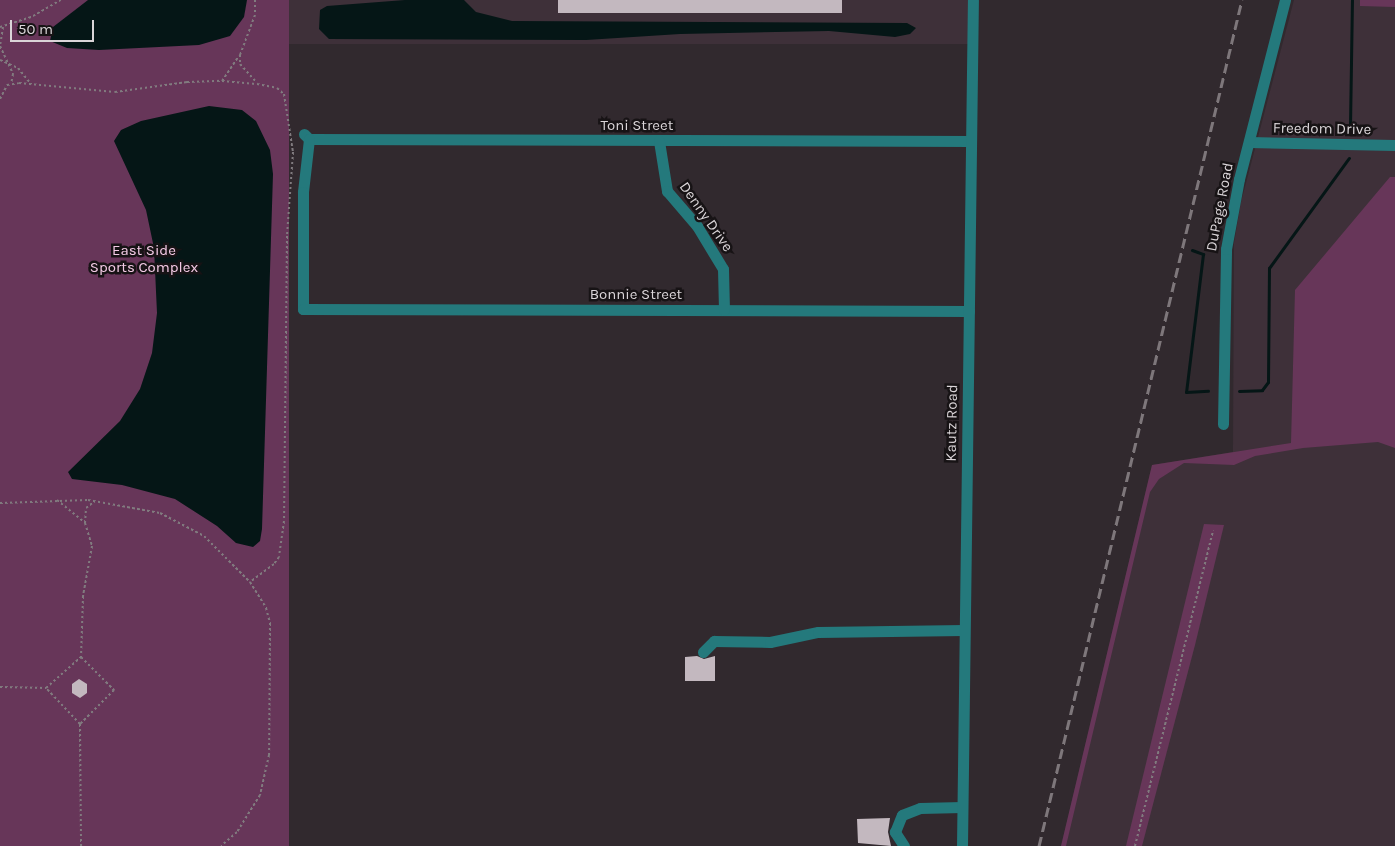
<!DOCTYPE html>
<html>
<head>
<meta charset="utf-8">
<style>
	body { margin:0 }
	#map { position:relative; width:1395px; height:846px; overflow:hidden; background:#31292e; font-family:Karla,sans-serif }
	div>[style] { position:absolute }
	.built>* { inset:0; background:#3e3039; transform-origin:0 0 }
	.green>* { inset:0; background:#673659; transform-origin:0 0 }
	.water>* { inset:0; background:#051616 }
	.stream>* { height:3px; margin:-1.5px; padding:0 1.5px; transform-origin:1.5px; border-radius:1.5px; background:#051616 }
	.building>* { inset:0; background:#c3b8bf; transform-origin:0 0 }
	.path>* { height:2px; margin-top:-1px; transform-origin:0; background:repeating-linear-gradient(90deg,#817b7f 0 2.5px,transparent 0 5px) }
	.minor>* { height:11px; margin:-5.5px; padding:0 5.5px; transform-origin:5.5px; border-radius:5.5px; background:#24797c }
	.rail>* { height:3px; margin-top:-1.5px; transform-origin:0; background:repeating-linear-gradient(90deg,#7e777b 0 10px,transparent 0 15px) }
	span { translate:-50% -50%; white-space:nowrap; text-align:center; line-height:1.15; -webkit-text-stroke:5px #171315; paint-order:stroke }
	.street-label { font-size:15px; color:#dad5d8 }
	.park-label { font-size:15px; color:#f4cbe6 }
	.scale { position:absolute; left:10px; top:20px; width:84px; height:22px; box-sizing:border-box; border:2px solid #dad5d8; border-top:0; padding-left:6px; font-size:15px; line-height:18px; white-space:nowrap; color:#dad5d8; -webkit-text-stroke:4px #171315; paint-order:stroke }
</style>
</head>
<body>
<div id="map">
	<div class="built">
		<i style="left:289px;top:0;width:681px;height:44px"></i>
		<i style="clip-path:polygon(1294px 0,1395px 0,1395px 846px,1061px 846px,1152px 465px,1233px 452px,1234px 243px,1241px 202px)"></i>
	</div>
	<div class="green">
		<i style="left:0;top:0;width:289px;height:846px"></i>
		<i style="clip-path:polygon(1360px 0,1395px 0,1395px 7px,1360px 6px)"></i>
		<i style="clip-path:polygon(1390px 177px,1395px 177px,1395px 448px,1378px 442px,1303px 448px,1255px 456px,1234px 465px,1184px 463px,1159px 479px,1150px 492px,1066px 846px,1061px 846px,1152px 465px,1291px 443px,1295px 290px)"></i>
		<i style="clip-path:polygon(1204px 524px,1224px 525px,1195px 645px,1142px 846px,1126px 846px)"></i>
	</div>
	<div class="water">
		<i style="clip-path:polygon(88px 0,247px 0,244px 17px,230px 36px,199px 45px,99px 50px,67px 48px,50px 41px,53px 27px)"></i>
		<i style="clip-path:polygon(405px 0,464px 0,476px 12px,512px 21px,907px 23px,916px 28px,910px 34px,895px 37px,829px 31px,680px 34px,586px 40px,329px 39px,319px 29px,320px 10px,327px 6px)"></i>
		<i style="clip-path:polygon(209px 106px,242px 110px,256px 121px,270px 150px,273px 174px,262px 529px,260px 541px,253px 547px,236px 543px,217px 526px,175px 499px,122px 485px,72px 479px,68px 472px,120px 421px,140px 389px,152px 353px,157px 313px,154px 248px,146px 210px,114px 141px,121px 130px,141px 121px)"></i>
	</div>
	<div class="stream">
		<i style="left:1350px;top:126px;width:126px;rotate:-89.1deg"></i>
		<i style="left:1192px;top:250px;width:12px;rotate:20deg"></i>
		<i style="left:1203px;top:254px;width:139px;rotate:97deg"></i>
		<i style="left:1186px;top:392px;width:22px;rotate:-3deg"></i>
		<i style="left:1239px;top:391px;width:23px;rotate:-2deg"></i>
		<i style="left:1262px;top:390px;width:10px;rotate:-53deg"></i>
		<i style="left:1268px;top:382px;width:114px;rotate:-89.5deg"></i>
		<i style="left:1269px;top:268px;width:136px;rotate:-54deg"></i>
	</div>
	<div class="building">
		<i style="left:558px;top:0;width:284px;height:13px"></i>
		<i style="clip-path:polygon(697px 656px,704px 659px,715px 656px,715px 681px,685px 681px,685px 657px)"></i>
		<i style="clip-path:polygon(79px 679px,87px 684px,87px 693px,80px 698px,72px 693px,72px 684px)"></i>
		<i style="clip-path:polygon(890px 818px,888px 832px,891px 846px,858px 843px,857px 819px)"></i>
	</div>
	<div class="path">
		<i style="left:255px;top:0;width:15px;rotate:90deg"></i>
		<i style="left:255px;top:15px;width:43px;rotate:110.6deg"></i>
		<i style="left:240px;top:55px;width:9px;rotate:90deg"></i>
		<i style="left:240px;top:64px;width:25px;rotate:48deg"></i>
		<i style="left:0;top:27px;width:35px;rotate:-18deg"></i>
		<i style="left:33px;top:16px;width:32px;rotate:-30deg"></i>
		<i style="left:3px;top:27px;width:19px;rotate:99deg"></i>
		<i style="left:0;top:46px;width:31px;rotate:65deg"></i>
		<i style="left:13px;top:74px;width:10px;rotate:101deg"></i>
		<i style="left:0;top:60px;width:20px;rotate:24deg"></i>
		<i style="left:18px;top:68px;width:21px;rotate:51deg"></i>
		<i style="left:222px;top:81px;width:30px;rotate:-56deg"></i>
		<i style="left:0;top:99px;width:16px;rotate:-63deg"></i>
		<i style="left:7px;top:85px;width:12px;rotate:-9deg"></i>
		<i style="left:19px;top:83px;width:96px;rotate:5.4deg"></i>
		<i style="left:115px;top:92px;width:73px;rotate:-7.9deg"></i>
		<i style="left:187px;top:82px;width:35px;rotate:-2deg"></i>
		<i style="left:222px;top:81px;width:35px;rotate:5deg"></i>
		<i style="left:257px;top:84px;width:20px;rotate:11deg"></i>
		<i style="left:277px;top:88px;width:9px;rotate:41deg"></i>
		<i style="left:284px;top:94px;width:59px;rotate:81.2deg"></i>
		<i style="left:293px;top:152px;width:84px;rotate:94.1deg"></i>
		<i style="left:287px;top:236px;width:285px;rotate:90.6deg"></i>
		<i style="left:284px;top:521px;width:36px;rotate:98deg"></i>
		<i style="left:279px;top:557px;width:9px;rotate:126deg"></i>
		<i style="left:274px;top:564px;width:30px;rotate:143deg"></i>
		<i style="left:57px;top:500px;width:36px;rotate:39deg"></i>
		<i style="left:85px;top:523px;width:24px;rotate:73deg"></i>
		<i style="left:92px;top:546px;width:51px;rotate:100.2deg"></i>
		<i style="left:83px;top:596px;width:61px;rotate:91.9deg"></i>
		<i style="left:0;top:503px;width:88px;rotate:-2deg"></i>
		<i style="left:88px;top:500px;width:73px;rotate:10.2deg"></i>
		<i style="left:160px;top:513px;width:50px;rotate:27.6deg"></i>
		<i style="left:204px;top:536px;width:65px;rotate:45deg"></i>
		<i style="left:250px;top:582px;width:31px;rotate:58deg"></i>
		<i style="left:266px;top:608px;width:16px;rotate:75deg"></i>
		<i style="left:270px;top:623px;width:132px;rotate:90.4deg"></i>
		<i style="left:269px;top:755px;width:41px;rotate:102.7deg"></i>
		<i style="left:260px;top:795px;width:44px;rotate:121.9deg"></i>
		<i style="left:237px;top:832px;width:21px;rotate:139deg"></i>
		<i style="left:85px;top:523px;width:15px;rotate:-86deg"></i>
		<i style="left:86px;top:508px;width:11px;rotate:-38deg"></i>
		<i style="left:0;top:687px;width:46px;rotate:1.2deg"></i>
		<i style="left:46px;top:688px;width:47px;rotate:-41.5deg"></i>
		<i style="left:81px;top:657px;width:47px;rotate:45deg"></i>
		<i style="left:114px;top:690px;width:48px;rotate:135deg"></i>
		<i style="left:80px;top:724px;width:50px;rotate:-133.4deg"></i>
		<i style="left:80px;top:724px;width:122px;rotate:89.5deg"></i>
		<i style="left:1135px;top:846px;width:325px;rotate:-76.1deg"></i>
	</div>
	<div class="minor">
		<i style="left:304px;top:134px;width:7px;rotate:45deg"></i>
		<i style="left:309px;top:139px;width:662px;rotate:0.17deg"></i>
		<i style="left:309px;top:139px;width:53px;rotate:96.5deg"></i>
		<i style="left:303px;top:192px;width:117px;rotate:90deg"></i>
		<i style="left:303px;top:309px;width:666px;rotate:0.17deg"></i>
		<i style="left:659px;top:141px;width:51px;rotate:80.9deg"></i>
		<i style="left:667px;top:191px;width:46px;rotate:49.4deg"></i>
		<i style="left:697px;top:226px;width:50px;rotate:58.8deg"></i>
		<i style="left:723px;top:269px;width:41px;rotate:88.6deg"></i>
		<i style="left:1249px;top:142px;width:146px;rotate:1.2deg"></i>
		<i style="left:1223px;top:424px;width:175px;rotate:-89deg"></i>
		<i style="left:1226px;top:249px;width:71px;rotate:-79.5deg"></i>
		<i style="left:1239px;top:179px;width:185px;rotate:-75.6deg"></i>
		<i style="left:703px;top:652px;width:16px;rotate:-45deg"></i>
		<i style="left:714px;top:641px;width:56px;rotate:1deg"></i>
		<i style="left:770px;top:642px;width:49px;rotate:-11.8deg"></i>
		<i style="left:818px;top:632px;width:146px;rotate:-0.8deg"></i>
		<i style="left:904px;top:846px;width:17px;rotate:-123deg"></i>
		<i style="left:895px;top:832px;width:18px;rotate:-68deg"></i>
		<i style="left:902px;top:815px;width:19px;rotate:-21deg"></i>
		<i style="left:920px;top:808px;width:42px;rotate:-1.4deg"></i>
		<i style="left:962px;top:846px;width:846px;rotate:-89.26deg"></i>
	</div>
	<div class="rail">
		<i style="left:1039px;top:846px;width:870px;rotate:-76.51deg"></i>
	</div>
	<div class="street-label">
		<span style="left:637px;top:126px">Toni Street</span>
		<span style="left:1322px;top:129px;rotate:1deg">Freedom Drive</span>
		<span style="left:1220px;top:207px;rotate:-79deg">DuPage Road</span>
		<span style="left:706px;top:217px;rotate:55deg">Denny Drive</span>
		<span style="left:636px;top:295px">Bonnie Street</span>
		<span style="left:952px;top:423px;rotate:-89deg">Kautz Road</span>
	</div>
	<div class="park-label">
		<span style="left:144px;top:259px">East Side<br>Sports Complex</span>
	</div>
	<div class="scale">50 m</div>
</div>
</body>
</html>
